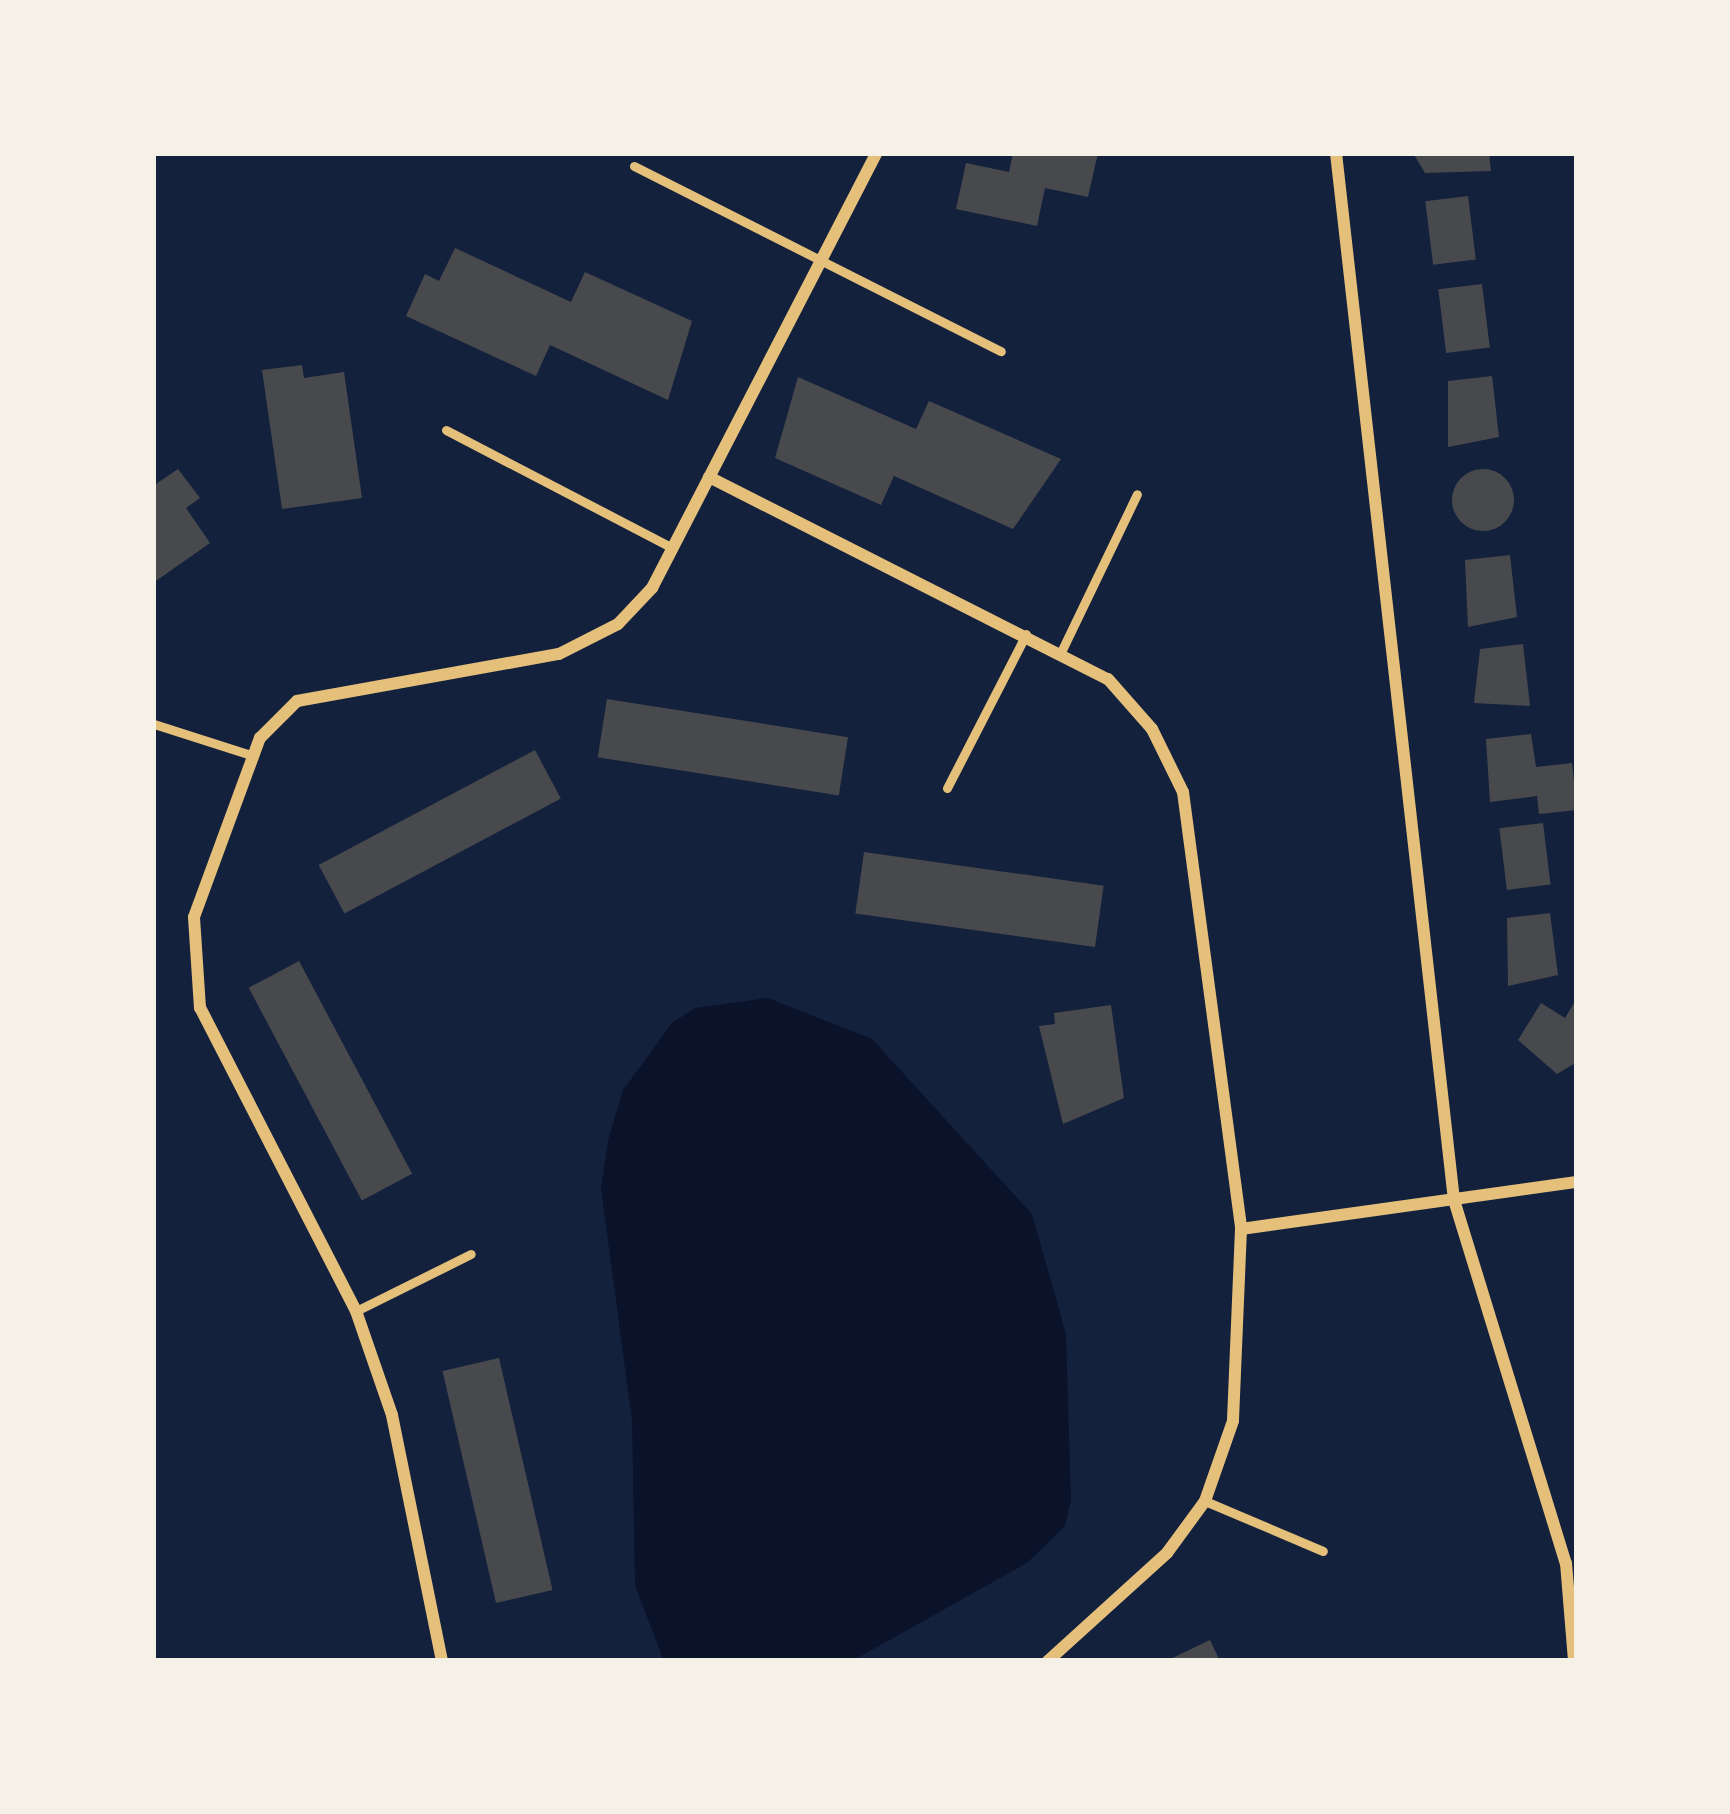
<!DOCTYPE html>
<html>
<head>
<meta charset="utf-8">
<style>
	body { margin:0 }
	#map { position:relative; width:1730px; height:1814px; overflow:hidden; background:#14213d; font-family:Roboto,sans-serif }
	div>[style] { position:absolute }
	.water>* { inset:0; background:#0b132b }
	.building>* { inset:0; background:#48494c; transform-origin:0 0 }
	.round { border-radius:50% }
	.service>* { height:9px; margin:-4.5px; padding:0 4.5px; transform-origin:4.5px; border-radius:4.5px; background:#e5c07b }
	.minor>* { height:12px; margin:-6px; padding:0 6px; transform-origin:6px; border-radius:6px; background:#e5c07b }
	span { translate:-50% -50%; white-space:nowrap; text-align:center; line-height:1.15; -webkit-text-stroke:9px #f6f1e7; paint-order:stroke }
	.frame { position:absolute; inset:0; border:156px solid #f6f1e7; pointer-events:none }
</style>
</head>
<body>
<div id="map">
	<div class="water">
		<i style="clip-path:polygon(768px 998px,872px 1039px,1032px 1214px,1066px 1334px,1071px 1500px,1065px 1526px,1027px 1563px,852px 1661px,664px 1661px,635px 1586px,632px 1421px,601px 1188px,608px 1140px,623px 1090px,672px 1023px,695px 1008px)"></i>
	</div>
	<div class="building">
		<i style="clip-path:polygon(1013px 153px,1098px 153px,1088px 197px,1045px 188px,1037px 226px,956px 209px,966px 163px,1009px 172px)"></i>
		<i style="clip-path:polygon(1413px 153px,1489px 153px,1491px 171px,1425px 173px)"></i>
		<i style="left:1468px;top:196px;width:64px;height:43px;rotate:83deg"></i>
		<i style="clip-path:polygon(455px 248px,571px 302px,585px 272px,692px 321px,668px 400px,550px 345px,536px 376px,406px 316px,425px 274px,439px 281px)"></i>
		<i style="left:1482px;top:284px;width:64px;height:44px;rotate:83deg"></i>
		<i style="clip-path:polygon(302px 365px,304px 378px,344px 372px,362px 498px,282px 509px,262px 370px)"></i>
		<i style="clip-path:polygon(1492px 376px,1499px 437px,1448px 447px,1448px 381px)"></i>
		<i style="clip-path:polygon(798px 377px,916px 429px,929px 401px,1061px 459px,1013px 529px,894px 476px,881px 505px,775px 458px)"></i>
		<i style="clip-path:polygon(178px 469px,200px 498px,186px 508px,210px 543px,153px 583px,153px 486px)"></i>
		<i class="round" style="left:1452px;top:469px;width:62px;height:62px"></i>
		<i style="clip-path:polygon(1510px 555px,1517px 617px,1468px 627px,1465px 560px)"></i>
		<i style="clip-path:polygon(1523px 644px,1530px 706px,1474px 703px,1480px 649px)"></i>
		<i style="left:607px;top:699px;width:244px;height:59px;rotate:9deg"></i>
		<i style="clip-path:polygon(1531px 734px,1536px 767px,1572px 763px,1577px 810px,1539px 814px,1537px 796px,1490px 802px,1486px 739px)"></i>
		<i style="left:535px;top:750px;width:55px;height:245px;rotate:62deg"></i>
		<i style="left:1543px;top:823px;width:62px;height:44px;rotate:83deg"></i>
		<i style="left:864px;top:852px;width:242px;height:62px;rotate:8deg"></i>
		<i style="clip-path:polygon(1550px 913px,1558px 975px,1508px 986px,1507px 918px)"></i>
		<i style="left:299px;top:961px;width:241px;height:57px;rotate:62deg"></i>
		<i style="clip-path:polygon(1577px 998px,1577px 1062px,1557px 1074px,1518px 1040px,1541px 1003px,1565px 1018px)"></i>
		<i style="clip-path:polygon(1111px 1005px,1124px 1098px,1063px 1124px,1039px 1026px,1055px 1024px,1054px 1013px)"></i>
		<i style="left:499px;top:1358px;width:238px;height:58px;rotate:77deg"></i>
		<i style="clip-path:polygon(1210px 1640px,1220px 1661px,1166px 1661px)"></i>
	</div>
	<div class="service">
		<i style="left:634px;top:166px;width:411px;rotate:26.8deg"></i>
		<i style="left:446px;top:430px;width:256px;rotate:27.5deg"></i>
		<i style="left:1061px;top:652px;width:175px;rotate:-64.3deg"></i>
		<i style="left:154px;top:724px;width:105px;rotate:17.7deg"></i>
		<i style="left:947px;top:788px;width:173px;rotate:-62.8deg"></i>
		<i style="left:356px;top:1311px;width:128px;rotate:-26.4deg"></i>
		<i style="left:1205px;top:1501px;width:128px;rotate:23deg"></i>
	</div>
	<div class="minor">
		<i style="left:1336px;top:153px;width:1054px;rotate:83.57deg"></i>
		<i style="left:1454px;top:1200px;width:380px;rotate:72.9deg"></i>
		<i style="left:1566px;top:1563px;width:98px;rotate:85.3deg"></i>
		<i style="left:709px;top:477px;width:447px;rotate:26.9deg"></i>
		<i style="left:1108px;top:679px;width:67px;rotate:48.7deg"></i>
		<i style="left:1152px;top:729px;width:70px;rotate:63.8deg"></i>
		<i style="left:1183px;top:792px;width:441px;rotate:82.4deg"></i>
		<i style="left:1241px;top:1229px;width:192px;rotate:92.4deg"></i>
		<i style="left:1233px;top:1421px;width:85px;rotate:109.3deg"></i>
		<i style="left:1205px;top:1501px;width:64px;rotate:126.2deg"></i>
		<i style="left:1167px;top:1553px;width:161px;rotate:137.8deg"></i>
		<i style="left:1241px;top:1229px;width:339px;rotate:-8deg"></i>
		<i style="left:442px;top:1661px;width:251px;rotate:-101.5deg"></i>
		<i style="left:392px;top:1415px;width:110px;rotate:-109.1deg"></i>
		<i style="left:356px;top:1311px;width:341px;rotate:-117.2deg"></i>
		<i style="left:200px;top:1008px;width:91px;rotate:-93.8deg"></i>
		<i style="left:194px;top:917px;width:191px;rotate:-69.8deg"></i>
		<i style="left:260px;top:738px;width:52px;rotate:-45deg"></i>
		<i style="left:297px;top:701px;width:266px;rotate:-10.2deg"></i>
		<i style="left:559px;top:654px;width:66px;rotate:-27deg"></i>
		<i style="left:618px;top:624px;width:50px;rotate:-46.6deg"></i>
		<i style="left:652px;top:588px;width:490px;rotate:-62.7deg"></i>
	</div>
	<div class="frame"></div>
</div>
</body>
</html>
